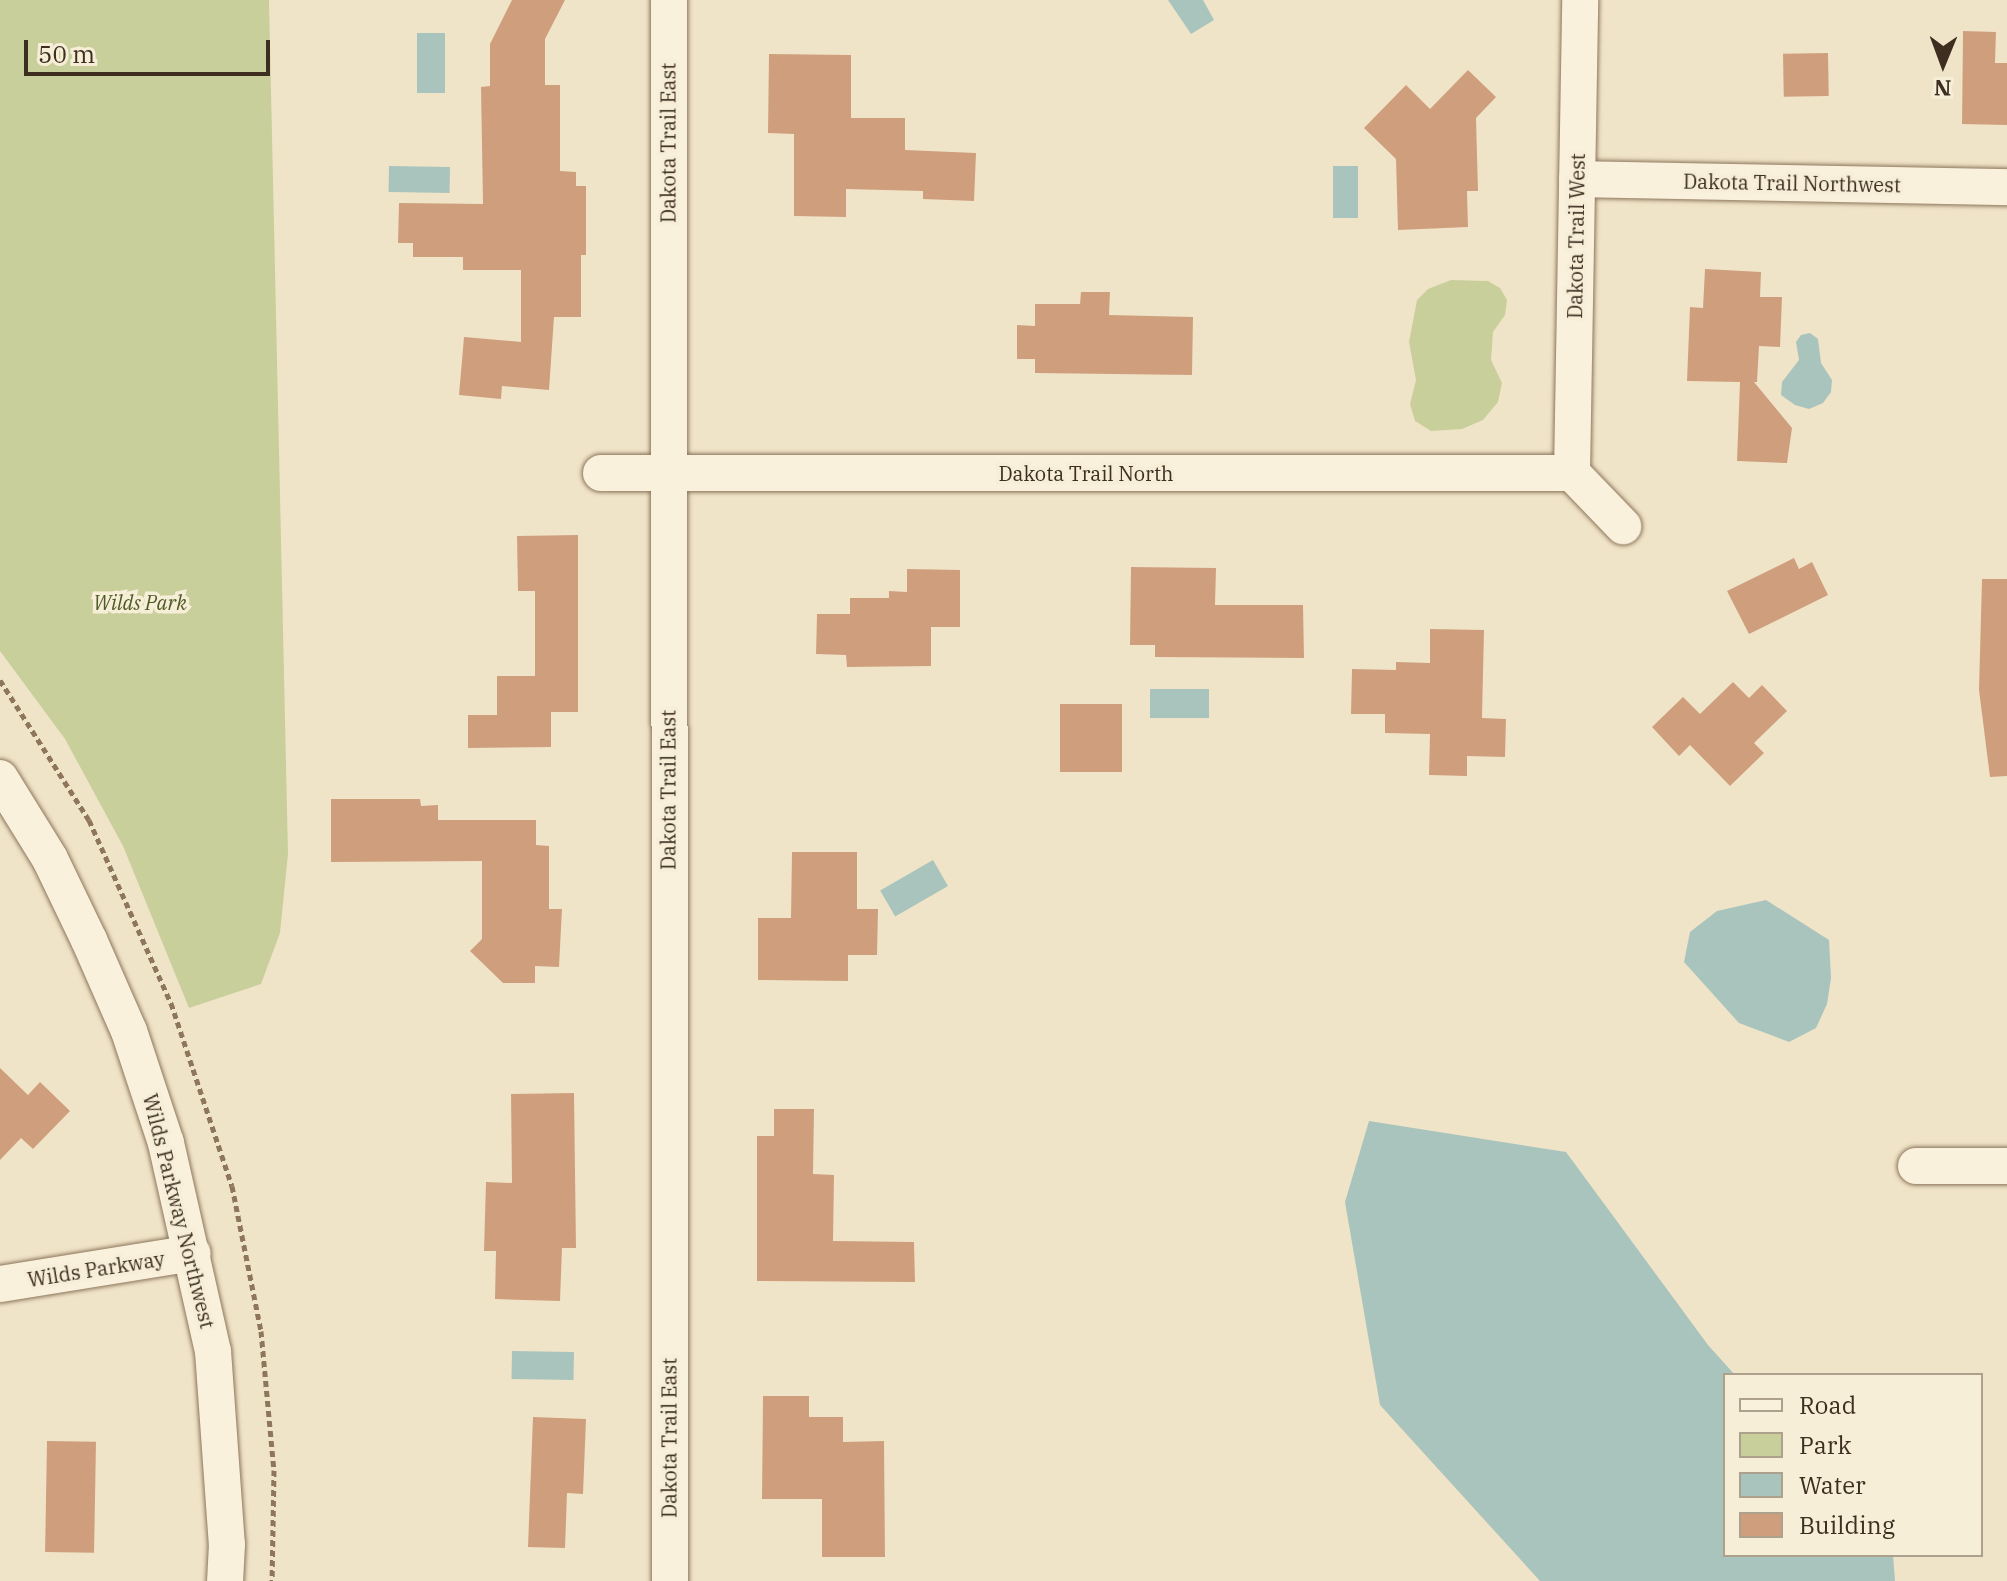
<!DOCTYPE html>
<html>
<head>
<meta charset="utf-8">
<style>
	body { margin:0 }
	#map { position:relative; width:2007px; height:1581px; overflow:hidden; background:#f0e4c8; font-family:"IBM Plex Serif",serif }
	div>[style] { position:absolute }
	.green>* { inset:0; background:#c9cf9b }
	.water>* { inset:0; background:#a9c4bc; transform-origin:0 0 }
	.building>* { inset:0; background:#cf9f7d; transform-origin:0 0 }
	.path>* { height:5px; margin-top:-2.5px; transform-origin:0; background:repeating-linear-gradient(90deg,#8d765c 0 6px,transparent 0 10px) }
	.roads { filter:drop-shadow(0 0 2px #8d765c) drop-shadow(0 0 2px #8d765c) }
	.street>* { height:36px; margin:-18px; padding:0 18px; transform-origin:18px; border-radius:18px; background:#faf1dc }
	span { translate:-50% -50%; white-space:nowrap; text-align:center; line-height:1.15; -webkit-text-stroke:7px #f7eed8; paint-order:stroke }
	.street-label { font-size:20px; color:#3d2e20 }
	.park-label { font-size:20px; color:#4d5a26; font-style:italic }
	.legend { position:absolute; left:1723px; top:1373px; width:260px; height:184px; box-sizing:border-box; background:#f7eed8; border:2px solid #ada18e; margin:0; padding:10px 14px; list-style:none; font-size:24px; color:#3d2e20 }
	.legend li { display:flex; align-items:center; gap:16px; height:40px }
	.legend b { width:40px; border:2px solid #ada18e }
	.north { position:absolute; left:1903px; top:24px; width:80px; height:80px; -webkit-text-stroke:6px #f7eed8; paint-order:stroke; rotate:181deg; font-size:22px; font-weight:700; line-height:32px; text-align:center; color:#3d2e20 }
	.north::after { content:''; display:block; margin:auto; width:28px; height:36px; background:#3d2e20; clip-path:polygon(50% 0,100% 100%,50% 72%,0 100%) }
	.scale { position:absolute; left:24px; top:40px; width:246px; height:36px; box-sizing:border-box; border:4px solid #3d2e20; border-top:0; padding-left:10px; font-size:24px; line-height:28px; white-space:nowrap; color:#3d2e20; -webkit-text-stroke:6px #f7eed8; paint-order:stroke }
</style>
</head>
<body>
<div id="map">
	<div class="green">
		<i style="clip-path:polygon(0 0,269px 0,288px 854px,280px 933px,261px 984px,189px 1008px,123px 846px,65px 739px,0 651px)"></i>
		<i style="clip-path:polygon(1451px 280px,1488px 281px,1500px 288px,1507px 300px,1505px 315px,1493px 332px,1491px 360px,1502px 383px,1498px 402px,1483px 420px,1462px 429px,1431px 431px,1415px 421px,1410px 404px,1416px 380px,1409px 342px,1417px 300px,1428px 289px)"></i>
	</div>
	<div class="water">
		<i style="clip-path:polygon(1168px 0,1203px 0,1214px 20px,1191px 34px)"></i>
		<i style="left:417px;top:33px;width:28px;height:60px"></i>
		<i style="left:389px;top:166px;width:61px;height:26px;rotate:1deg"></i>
		<i style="left:1333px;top:166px;width:25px;height:52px"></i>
		<i style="clip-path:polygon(1810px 333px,1818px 339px,1821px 363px,1832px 380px,1831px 392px,1823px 403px,1809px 409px,1795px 405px,1781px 395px,1782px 382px,1799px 360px,1796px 342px,1801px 335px)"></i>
		<i style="left:1150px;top:689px;width:59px;height:29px"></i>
		<i style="left:933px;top:860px;width:30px;height:61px;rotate:60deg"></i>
		<i style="clip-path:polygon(1766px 900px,1829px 940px,1831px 978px,1827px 1004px,1816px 1028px,1789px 1042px,1739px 1023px,1684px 962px,1690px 932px,1717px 911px)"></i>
		<i style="clip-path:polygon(1369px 1121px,1566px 1152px,1708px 1345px,1735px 1375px,1725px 1375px,1725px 1555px,1893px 1555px,1895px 1581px,1540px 1581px,1380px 1405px,1345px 1202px)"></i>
		<i style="left:512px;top:1351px;width:62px;height:28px;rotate:1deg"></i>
	</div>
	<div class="building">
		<i style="clip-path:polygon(512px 0,565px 0,545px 39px,545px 85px,560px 85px,560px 171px,576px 172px,576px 186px,586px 186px,586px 255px,581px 255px,581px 317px,554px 317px,549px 390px,502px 386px,501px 399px,459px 395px,464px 337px,521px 342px,521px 270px,463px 270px,463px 257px,413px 257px,413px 243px,398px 243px,399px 203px,483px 204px,481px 87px,490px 86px,490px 44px)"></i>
		<i style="clip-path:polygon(1963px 31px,1996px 32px,1995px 63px,2007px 63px,2007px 125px,1962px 124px)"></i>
		<i style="left:1828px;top:53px;width:43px;height:45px;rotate:89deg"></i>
		<i style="clip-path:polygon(769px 54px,851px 55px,851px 118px,905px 118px,905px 150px,976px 153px,974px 201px,923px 199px,923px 191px,846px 189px,846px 217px,794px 216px,794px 134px,768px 133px)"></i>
		<i style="clip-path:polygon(1468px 70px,1496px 97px,1476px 118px,1478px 191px,1467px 191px,1468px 227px,1398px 230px,1396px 159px,1364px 128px,1406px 85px,1430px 109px)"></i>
		<i style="clip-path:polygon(1705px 269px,1761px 272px,1760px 297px,1782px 297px,1780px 347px,1759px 346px,1757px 382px,1754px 382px,1792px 428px,1787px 463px,1737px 461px,1740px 382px,1687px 381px,1690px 307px,1703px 308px)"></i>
		<i style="clip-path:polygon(1081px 292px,1110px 292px,1109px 315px,1193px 317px,1192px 375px,1035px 373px,1035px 359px,1017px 359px,1017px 325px,1035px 326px,1035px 304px,1080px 304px)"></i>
		<i style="clip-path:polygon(578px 535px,578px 712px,551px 712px,551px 747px,468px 748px,468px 715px,497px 715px,497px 676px,535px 676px,535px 591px,518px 591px,517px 536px)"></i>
		<i style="clip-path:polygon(1794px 558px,1799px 569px,1812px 562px,1828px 595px,1749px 634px,1727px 591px)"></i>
		<i style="clip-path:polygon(1131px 567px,1216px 568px,1215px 605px,1303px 605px,1304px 658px,1155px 657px,1155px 645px,1130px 645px)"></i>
		<i style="clip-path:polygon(907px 569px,960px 570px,960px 627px,931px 627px,931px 666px,847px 667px,846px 655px,816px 654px,817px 614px,850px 614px,850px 598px,889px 598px,889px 591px,907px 592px)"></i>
		<i style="clip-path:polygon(1982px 579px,2007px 579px,2007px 776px,1990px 777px,1979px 690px)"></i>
		<i style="clip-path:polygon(1430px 629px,1484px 630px,1482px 718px,1506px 719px,1505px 757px,1467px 756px,1467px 776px,1429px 775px,1430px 734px,1385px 733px,1385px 714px,1351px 714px,1352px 669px,1396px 670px,1396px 662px,1430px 663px)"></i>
		<i style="clip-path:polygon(1733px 682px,1749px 698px,1762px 685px,1787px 711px,1754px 743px,1764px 753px,1730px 786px,1690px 745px,1679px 756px,1652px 727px,1683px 697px,1700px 714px)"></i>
		<i style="left:1060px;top:704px;width:62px;height:68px"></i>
		<i style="clip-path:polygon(331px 799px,420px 799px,421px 806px,438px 805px,438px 820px,536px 820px,536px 845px,549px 846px,549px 909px,562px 909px,559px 967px,535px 966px,535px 983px,503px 983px,470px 951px,482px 939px,482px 861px,331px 862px)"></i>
		<i style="clip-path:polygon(792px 852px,857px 852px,857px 909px,878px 909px,877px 955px,848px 955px,848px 981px,758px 980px,758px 918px,791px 918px)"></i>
		<i style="clip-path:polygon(0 1068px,28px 1095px,40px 1082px,70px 1111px,33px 1149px,21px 1138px,0 1160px)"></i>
		<i style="clip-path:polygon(574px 1093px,576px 1248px,562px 1248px,560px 1301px,495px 1299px,496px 1251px,484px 1251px,486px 1182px,512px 1183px,511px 1094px)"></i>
		<i style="clip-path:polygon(774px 1109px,814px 1109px,813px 1174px,834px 1175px,833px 1241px,914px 1242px,915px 1282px,757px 1281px,757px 1136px,774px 1136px)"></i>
		<i style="clip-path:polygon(763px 1396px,809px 1396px,809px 1417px,843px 1417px,843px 1442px,884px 1441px,885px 1557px,822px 1557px,822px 1499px,762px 1499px)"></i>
		<i style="clip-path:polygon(533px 1417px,586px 1419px,583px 1494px,567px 1493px,565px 1548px,528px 1547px)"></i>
		<i style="left:47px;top:1441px;width:49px;height:111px;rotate:1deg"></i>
	</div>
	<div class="path">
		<i style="left:0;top:680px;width:166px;rotate:57.6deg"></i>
		<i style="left:89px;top:820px;width:201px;rotate:65.9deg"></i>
		<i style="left:171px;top:1003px;width:193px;rotate:71.6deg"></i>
		<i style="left:232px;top:1186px;width:148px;rotate:78.7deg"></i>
		<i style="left:261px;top:1331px;width:140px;rotate:84.7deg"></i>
		<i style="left:274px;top:1470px;width:111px;rotate:91deg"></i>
	</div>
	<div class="roads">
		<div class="street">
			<i style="left:669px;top:0;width:1581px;rotate:89.96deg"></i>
			<i style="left:1577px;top:179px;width:430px;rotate:1.1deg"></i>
			<i style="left:601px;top:473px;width:971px"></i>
			<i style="left:1572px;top:473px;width:473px;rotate:-89deg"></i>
			<i style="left:1572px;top:473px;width:74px;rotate:46.1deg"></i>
			<i style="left:0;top:778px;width:95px;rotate:58.3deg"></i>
			<i style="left:50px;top:859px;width:90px;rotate:64.3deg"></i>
			<i style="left:89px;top:940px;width:99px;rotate:66.3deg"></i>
			<i style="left:129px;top:1031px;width:118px;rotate:71.7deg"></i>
			<i style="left:166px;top:1143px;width:213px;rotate:77.3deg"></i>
			<i style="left:213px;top:1351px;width:194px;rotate:85.9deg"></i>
			<i style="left:227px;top:1544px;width:37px;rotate:93deg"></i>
			<i style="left:1916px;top:1166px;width:91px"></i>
			<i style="left:0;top:1284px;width:195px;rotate:-9.1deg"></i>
		</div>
	</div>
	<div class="street-label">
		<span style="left:668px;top:143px;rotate:-90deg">Dakota Trail East</span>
		<span style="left:1792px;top:183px;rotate:1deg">Dakota Trail Northwest</span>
		<span style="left:1576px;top:236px;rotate:-89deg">Dakota Trail West</span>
		<span style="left:1086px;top:473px">Dakota Trail North</span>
		<span style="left:668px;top:790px;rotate:-90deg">Dakota Trail East</span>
		<span style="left:179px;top:1211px;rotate:76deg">Wilds Parkway Northwest</span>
		<span style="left:96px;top:1269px;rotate:-9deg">Wilds Parkway</span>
		<span style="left:669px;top:1438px;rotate:-90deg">Dakota Trail East</span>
	</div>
	<div class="park-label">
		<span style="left:140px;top:602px">Wilds Park</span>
	</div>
	<ul class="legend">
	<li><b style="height:10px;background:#faf1dc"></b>Road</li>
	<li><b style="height:22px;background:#c9cf9b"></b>Park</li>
	<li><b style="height:22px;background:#a9c4bc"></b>Water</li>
	<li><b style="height:22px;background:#cf9f7d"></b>Building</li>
	</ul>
	<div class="north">N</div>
	<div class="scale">50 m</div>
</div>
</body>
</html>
